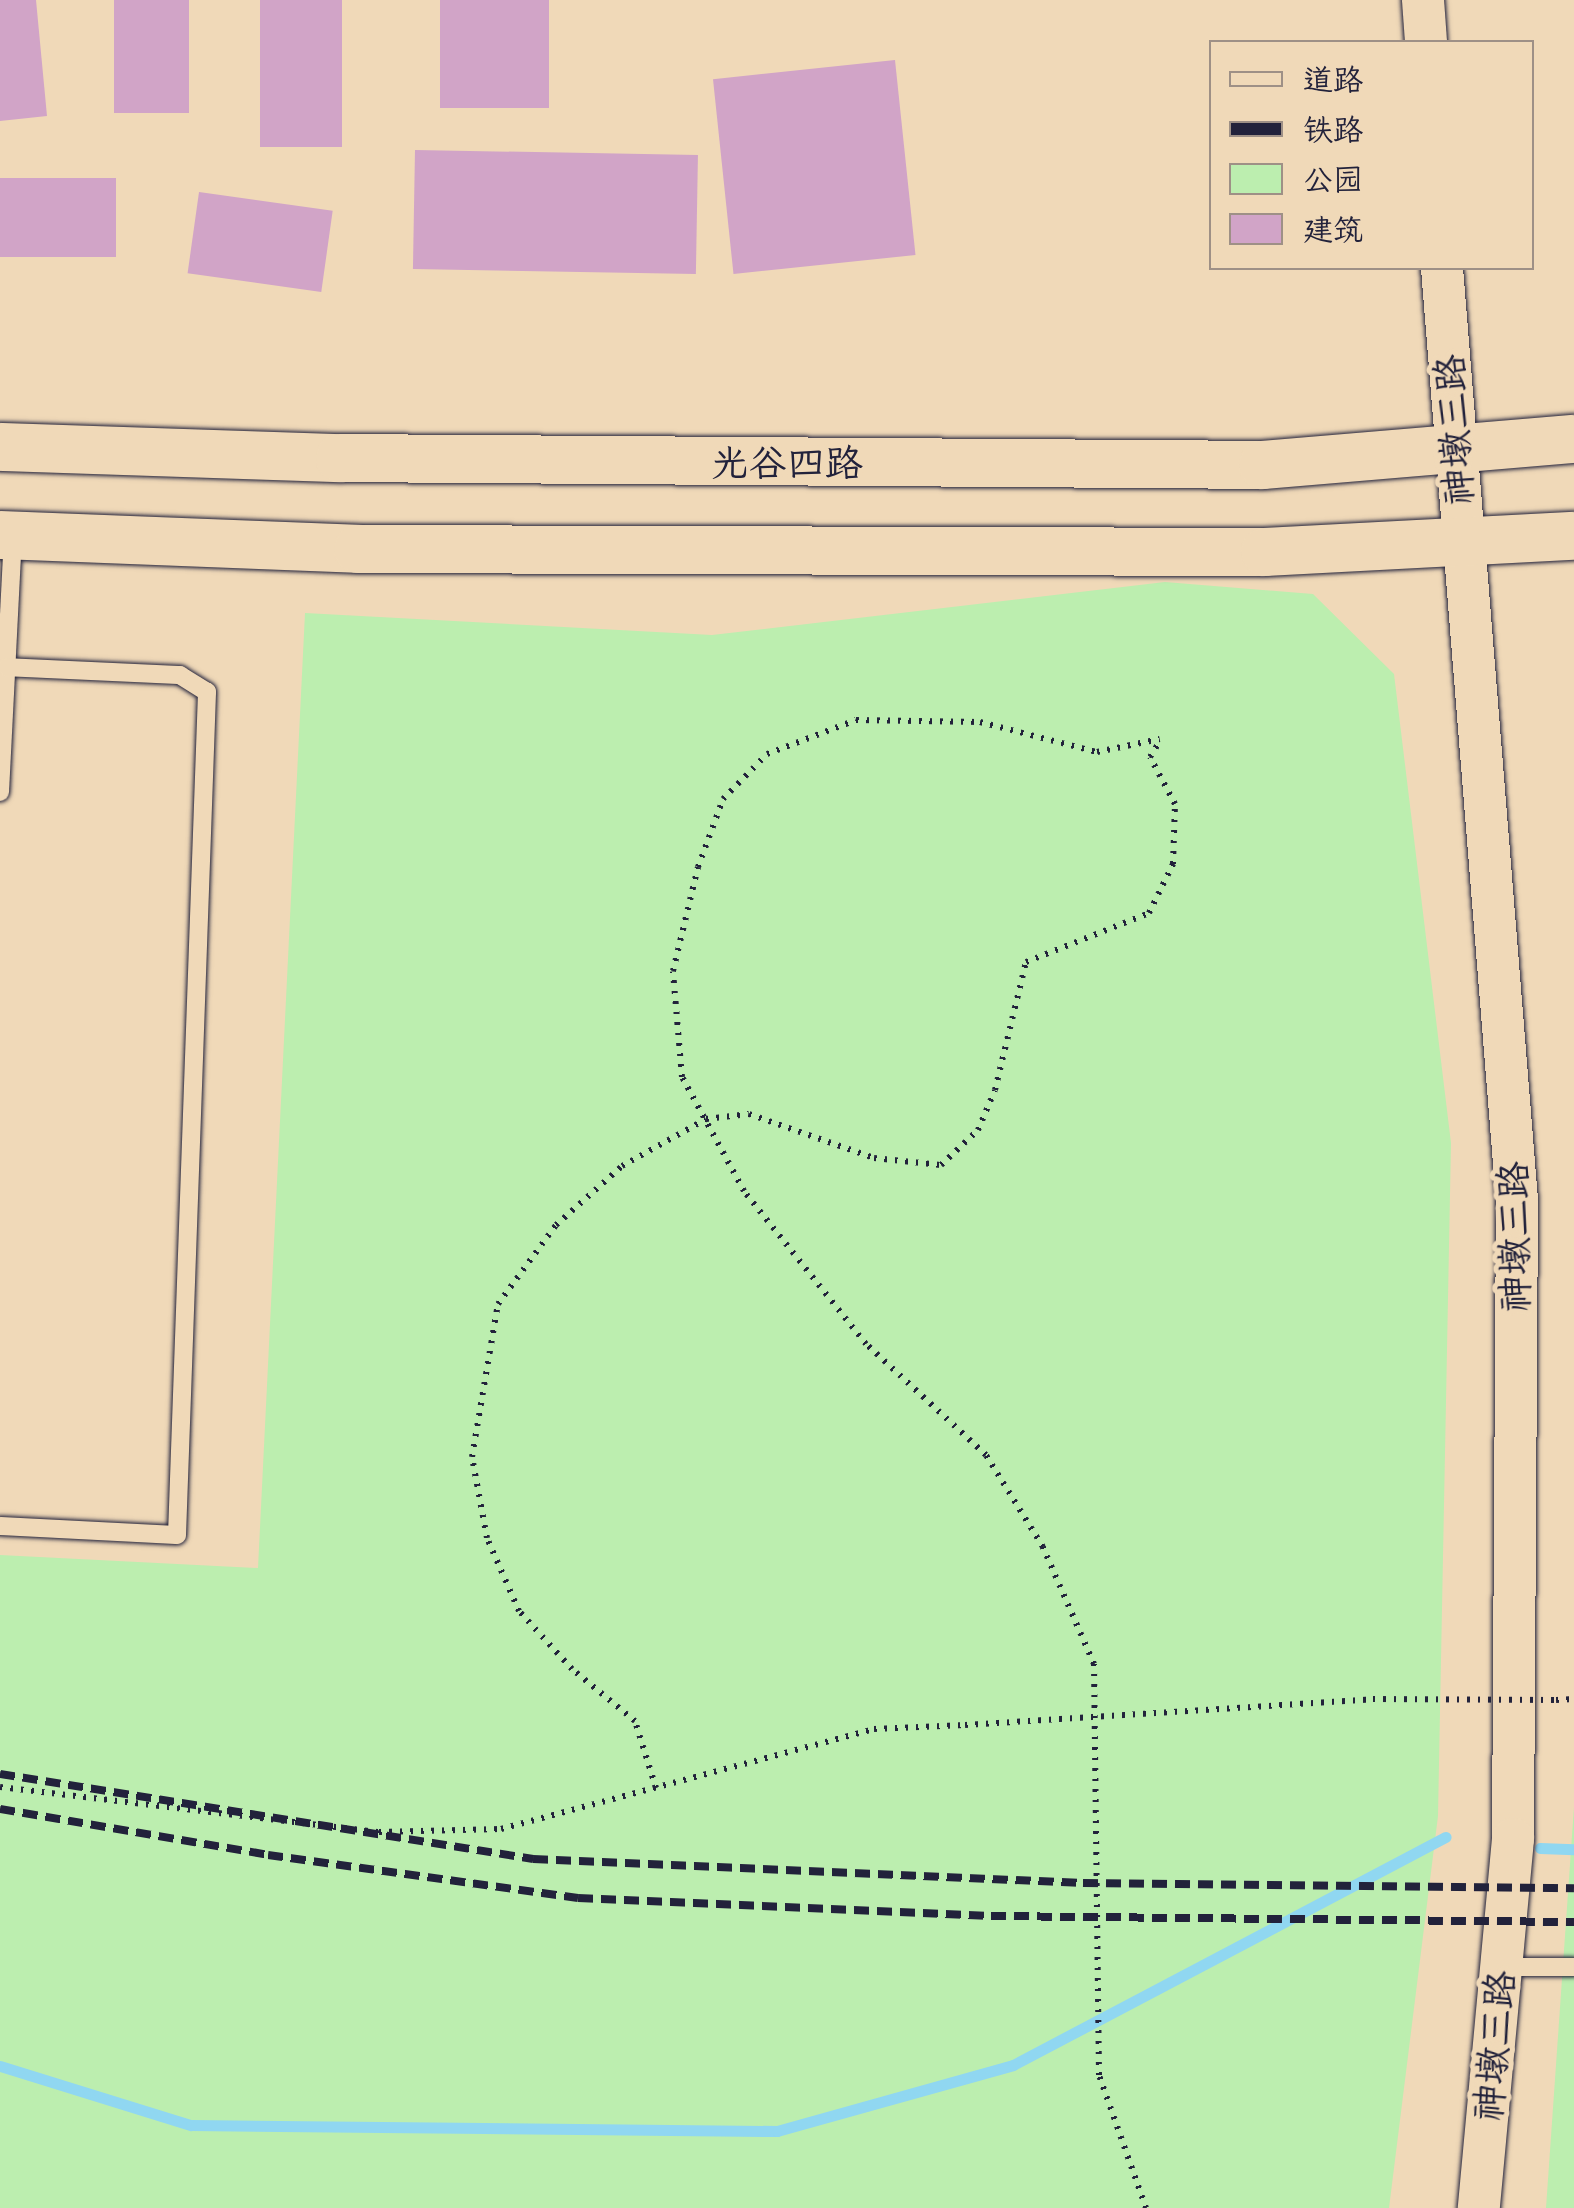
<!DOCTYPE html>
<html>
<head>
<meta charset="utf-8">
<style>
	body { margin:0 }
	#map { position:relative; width:1574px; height:2208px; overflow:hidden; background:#f0d9b8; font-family:"Patrick Hand","LXGW WenKai TC",sans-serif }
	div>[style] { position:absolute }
	.green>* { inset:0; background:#bceeaf }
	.stream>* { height:11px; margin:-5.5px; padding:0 5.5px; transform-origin:5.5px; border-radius:5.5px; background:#90d7f1 }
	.building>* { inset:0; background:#d1a4c7; transform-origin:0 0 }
	.path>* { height:6px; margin-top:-3px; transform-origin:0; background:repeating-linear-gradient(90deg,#22223b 0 2.5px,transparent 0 10.5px) }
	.roads { filter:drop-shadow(0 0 2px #22223b) drop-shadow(0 0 2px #22223b) }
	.service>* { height:18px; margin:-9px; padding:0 9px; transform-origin:9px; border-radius:9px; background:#f0d9b8 }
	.tertiary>* { height:42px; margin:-21px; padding:0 21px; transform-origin:21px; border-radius:21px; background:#f0d9b8 }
	.secondary>* { height:48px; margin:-24px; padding:0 24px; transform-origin:24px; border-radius:24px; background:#f0d9b8 }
	.rail>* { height:8px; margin-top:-4px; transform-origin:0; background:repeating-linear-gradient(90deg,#22223b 0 15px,transparent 0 23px) }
	.path-bridge>* { height:6px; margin-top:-3px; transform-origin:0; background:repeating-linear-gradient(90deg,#22223b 0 2.5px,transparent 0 10.5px) }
	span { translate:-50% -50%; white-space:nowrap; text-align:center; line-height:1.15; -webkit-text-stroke:10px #f0d9b8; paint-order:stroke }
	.street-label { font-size:38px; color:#22223b }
	.legend { position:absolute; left:1209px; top:40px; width:325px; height:230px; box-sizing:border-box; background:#f0d9b8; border:2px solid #9e9086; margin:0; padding:12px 18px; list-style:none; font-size:30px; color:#22223b }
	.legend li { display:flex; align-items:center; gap:20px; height:50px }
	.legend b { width:50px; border:2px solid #9e9086 }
</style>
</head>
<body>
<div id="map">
	<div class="green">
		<i style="clip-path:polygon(1165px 582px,1313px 594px,1394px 674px,1451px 1143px,1438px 1816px,1389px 2208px,0 2208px,0 1555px,258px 1568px,305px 613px,712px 635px)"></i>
		<i style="clip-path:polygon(1574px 1807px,1574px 2208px,1546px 2208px)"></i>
	</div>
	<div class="stream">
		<i style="left:1540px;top:1848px;width:34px;rotate:2deg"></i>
		<i style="left:0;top:2066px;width:200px;rotate:17.2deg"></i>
		<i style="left:191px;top:2125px;width:586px;rotate:0.59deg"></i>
		<i style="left:777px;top:2131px;width:245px;rotate:-15.6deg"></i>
		<i style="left:1013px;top:2065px;width:489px;rotate:-27.8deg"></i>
	</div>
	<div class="building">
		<i style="clip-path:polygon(0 0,36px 0,47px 116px,0 121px)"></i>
		<i style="left:114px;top:0;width:75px;height:113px"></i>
		<i style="left:260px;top:0;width:82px;height:147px"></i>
		<i style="left:440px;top:0;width:109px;height:108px"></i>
		<i style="left:895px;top:60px;width:196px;height:183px;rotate:84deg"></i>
		<i style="left:415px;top:150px;width:283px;height:119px;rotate:1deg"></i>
		<i style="left:116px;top:178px;width:79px;height:116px;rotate:90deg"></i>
		<i style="left:199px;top:192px;width:135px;height:82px;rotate:8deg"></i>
	</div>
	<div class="path">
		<i style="left:1556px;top:1700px;width:18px;rotate:-3deg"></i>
		<i style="left:0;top:1787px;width:382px;rotate:6.8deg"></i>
		<i style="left:379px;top:1832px;width:122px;rotate:-1.4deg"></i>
		<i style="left:501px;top:1829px;width:386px;rotate:-15deg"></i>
		<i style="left:874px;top:1729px;width:91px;rotate:-2.5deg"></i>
		<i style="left:656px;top:1788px;width:70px;rotate:-107.4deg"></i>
		<i style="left:635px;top:1721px;width:82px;rotate:-140.5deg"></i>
		<i style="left:572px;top:1669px;width:79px;rotate:-132.4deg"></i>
		<i style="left:519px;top:1611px;width:80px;rotate:-113.7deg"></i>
		<i style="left:487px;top:1538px;width:82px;rotate:-100.5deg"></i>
		<i style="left:472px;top:1457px;width:155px;rotate:-80.4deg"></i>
		<i style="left:498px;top:1304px;width:98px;rotate:-53.7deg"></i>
		<i style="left:556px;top:1225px;width:89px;rotate:-41.8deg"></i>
		<i style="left:622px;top:1166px;width:96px;rotate:-29.2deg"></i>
		<i style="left:706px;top:1119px;width:43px;rotate:-6.6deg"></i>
		<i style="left:749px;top:1114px;width:133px;rotate:19.4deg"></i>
		<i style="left:874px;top:1158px;width:67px;rotate:6deg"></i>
		<i style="left:941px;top:1165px;width:51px;rotate:-43.4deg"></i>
		<i style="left:978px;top:1130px;width:43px;rotate:-67deg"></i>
		<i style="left:995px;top:1090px;width:132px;rotate:-76.4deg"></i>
		<i style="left:1026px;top:962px;width:132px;rotate:-21.7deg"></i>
		<i style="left:1149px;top:913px;width:55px;rotate:-63.9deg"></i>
		<i style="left:1173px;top:864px;width:60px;rotate:-88.1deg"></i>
		<i style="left:1175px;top:804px;width:53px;rotate:-118deg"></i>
		<i style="left:1150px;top:757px;width:19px;rotate:-58deg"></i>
		<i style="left:1146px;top:2208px;width:141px;rotate:-109.5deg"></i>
		<i style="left:1099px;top:2075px;width:411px;rotate:-90.7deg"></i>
		<i style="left:1094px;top:1664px;width:128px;rotate:-113.6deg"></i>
		<i style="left:1043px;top:1547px;width:108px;rotate:-121.8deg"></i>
		<i style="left:986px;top:1455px;width:163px;rotate:-137.2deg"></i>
		<i style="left:866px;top:1344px;width:196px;rotate:-128.6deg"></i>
		<i style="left:744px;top:1191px;width:130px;rotate:-118.5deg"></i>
		<i style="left:682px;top:1077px;width:106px;rotate:-94.9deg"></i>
		<i style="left:673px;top:971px;width:107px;rotate:-76.5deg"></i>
		<i style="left:698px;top:867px;width:72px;rotate:-69.8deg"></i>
		<i style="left:723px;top:799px;width:63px;rotate:-45.6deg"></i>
		<i style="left:767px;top:754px;width:95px;rotate:-20.9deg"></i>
		<i style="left:856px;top:720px;width:124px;rotate:0.9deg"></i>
		<i style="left:980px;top:722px;width:121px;rotate:14.4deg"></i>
		<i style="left:1097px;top:752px;width:64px;rotate:-11.7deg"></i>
	</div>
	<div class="roads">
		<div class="service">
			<i style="left:0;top:792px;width:256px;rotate:-87.1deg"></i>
			<i style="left:0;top:1526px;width:177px;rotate:2.9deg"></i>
			<i style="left:177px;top:1535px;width:844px;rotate:-87.96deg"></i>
			<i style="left:207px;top:692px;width:32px;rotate:-148deg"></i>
			<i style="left:180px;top:675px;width:173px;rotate:-177.4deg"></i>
			<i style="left:1501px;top:1967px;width:73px"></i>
		</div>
		<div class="tertiary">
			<i style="left:1423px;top:0;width:42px;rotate:85.9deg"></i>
			<i style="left:1442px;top:268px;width:936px;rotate:85.4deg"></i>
			<i style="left:1517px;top:1201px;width:638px;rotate:90.36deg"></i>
			<i style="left:1513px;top:1839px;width:371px;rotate:95.3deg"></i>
		</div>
		<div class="secondary">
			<i style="left:0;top:447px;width:340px;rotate:1.9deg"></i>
			<i style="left:340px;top:458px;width:923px;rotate:0.43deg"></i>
			<i style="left:1263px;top:465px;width:312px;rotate:-4.8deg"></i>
			<i style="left:0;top:535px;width:358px;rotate:2.2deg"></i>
			<i style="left:358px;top:549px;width:907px;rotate:0.19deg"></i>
			<i style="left:1265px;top:552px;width:309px;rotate:-3deg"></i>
		</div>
	</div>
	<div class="rail">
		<i style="left:0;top:1774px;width:540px;rotate:9.06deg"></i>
		<i style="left:533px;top:1859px;width:551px;rotate:2.5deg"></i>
		<i style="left:1083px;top:1883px;width:491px;rotate:0.6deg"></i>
		<i style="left:0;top:1809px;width:272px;rotate:9.7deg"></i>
		<i style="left:268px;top:1855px;width:313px;rotate:7.9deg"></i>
		<i style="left:578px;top:1898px;width:413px;rotate:2.5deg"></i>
		<i style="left:991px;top:1916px;width:583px;rotate:0.59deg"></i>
	</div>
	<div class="path-bridge">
		<i style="left:965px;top:1725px;width:409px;rotate:-3.6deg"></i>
		<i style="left:1373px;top:1699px;width:183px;rotate:0.3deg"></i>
	</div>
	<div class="street-label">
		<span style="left:1454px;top:430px;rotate:-94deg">神墩三路</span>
		<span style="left:787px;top:463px">光谷四路</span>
		<span style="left:1514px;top:1237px;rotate:-91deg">神墩三路</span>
		<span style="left:1494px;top:2046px;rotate:-85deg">神墩三路</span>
	</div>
	<ul class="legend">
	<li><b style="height:12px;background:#f0d9b8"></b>道路</li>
	<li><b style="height:12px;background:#22223b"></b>铁路</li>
	<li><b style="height:28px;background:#bceeaf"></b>公园</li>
	<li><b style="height:28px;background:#d1a4c7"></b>建筑</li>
	</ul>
</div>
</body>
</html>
